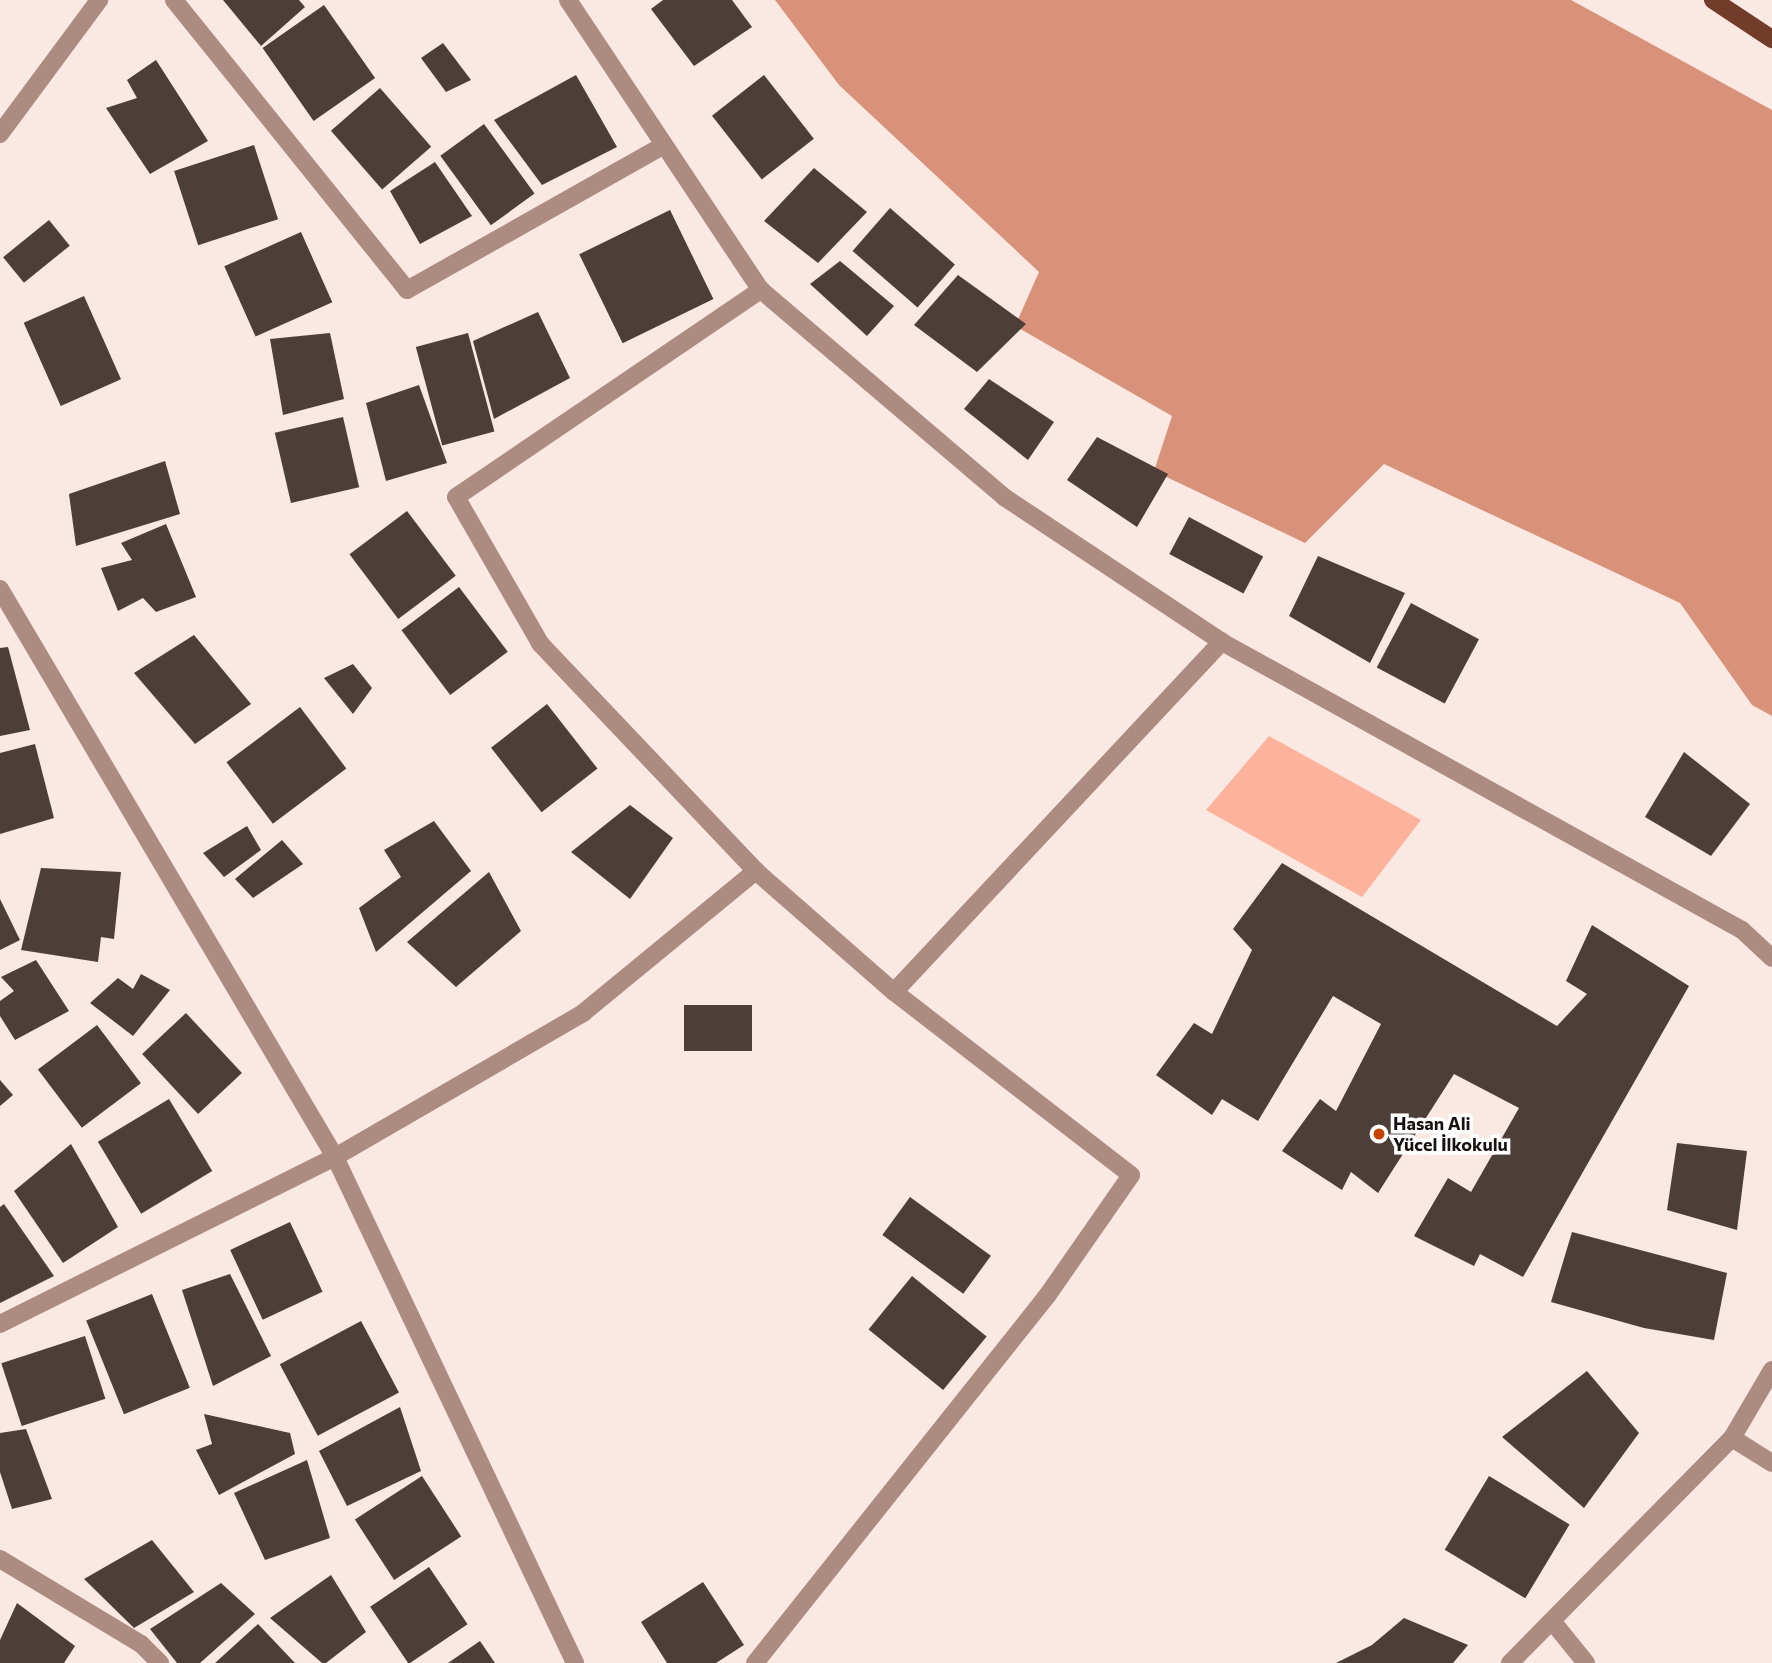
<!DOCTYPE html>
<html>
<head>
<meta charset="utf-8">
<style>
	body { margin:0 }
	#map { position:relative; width:1772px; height:1663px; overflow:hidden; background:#fae8e2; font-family:Commissioner,sans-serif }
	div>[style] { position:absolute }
	.green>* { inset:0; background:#fdb39b }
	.forest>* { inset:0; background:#d9927a }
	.building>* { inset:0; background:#4c3e39; transform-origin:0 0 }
	.minor>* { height:18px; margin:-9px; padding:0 9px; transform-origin:9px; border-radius:9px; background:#ac8c81 }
	.major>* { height:18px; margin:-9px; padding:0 9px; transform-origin:9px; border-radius:9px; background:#713c2a }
	.dots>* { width:19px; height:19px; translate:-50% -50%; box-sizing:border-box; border:4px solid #fff; border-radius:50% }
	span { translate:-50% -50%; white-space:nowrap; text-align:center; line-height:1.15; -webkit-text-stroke:7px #fff; paint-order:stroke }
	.poi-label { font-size:18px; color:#16100e; font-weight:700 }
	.left { translate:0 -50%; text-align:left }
</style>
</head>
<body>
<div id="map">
	<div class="green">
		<i style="clip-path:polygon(1269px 736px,1421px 820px,1362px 897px,1206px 810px)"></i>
	</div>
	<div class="forest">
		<i style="clip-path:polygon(775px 0,1571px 0,1772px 110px,1772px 716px,1752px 705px,1680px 603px,1384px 464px,1305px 543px,1154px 471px,1172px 416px,1015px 326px,1039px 272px,839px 85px)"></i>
	</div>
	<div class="building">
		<i style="clip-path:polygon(223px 0,299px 0,305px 7px,261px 46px)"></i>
		<i style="clip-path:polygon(663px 0,732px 0,752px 27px,694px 66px,651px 9px)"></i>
		<i style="left:324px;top:5px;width:89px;height:75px;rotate:55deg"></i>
		<i style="clip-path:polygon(443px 43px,471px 80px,446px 92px,421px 58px)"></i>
		<i style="clip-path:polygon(156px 60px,208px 141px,150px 174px,106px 108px,137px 98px,127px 80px)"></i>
		<i style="clip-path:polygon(576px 75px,617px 147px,542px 185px,494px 120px)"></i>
		<i style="left:764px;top:75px;width:81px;height:66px;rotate:52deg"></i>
		<i style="left:380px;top:88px;width:78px;height:65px;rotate:49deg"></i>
		<i style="left:484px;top:124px;width:86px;height:54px;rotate:54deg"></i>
		<i style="left:254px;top:145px;width:78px;height:84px;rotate:72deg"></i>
		<i style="clip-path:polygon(435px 162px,472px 216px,420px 244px,390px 191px)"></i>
		<i style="clip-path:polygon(814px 168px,867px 212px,818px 263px,764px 221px)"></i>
		<i style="left:890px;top:208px;width:86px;height:57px;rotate:41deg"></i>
		<i style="left:670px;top:210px;width:99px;height:101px;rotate:64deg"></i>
		<i style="left:49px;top:220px;width:33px;height:59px;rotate:51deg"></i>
		<i style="left:301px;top:232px;width:77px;height:84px;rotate:66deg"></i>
		<i style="clip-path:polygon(840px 261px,894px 306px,867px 336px,810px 284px)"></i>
		<i style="clip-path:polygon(958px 275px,1026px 324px,977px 372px,914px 325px)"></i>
		<i style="left:84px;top:296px;width:91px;height:66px;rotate:66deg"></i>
		<i style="clip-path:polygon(538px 312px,570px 378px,494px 419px,473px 341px)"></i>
		<i style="clip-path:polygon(330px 333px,344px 399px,283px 415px,270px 339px)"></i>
		<i style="left:468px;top:333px;width:102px;height:54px;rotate:75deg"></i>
		<i style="clip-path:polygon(989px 379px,1054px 422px,1028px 460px,964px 409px)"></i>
		<i style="clip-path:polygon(419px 385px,447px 463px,386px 481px,366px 403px)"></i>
		<i style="left:343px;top:417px;width:72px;height:70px;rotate:77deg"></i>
		<i style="clip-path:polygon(1097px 437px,1168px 474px,1137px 527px,1067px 480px)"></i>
		<i style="clip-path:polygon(165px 461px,180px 514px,76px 546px,69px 494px)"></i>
		<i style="left:407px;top:511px;width:81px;height:72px;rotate:53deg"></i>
		<i style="left:1189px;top:517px;width:84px;height:42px;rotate:28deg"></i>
		<i style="clip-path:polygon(166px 524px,196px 597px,156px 612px,143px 598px,118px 611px,101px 568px,132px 560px,121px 543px)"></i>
		<i style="clip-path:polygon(1318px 556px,1405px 593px,1370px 663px,1289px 616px)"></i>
		<i style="left:459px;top:587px;width:81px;height:72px;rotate:53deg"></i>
		<i style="left:1411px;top:603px;width:77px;height:73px;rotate:28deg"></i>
		<i style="clip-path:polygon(194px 635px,251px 704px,195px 744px,134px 673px)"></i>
		<i style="clip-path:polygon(8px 647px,30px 730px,0 736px,0 648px)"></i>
		<i style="clip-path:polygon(353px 664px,372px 688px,353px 714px,324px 678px)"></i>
		<i style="left:547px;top:704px;width:82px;height:71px;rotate:52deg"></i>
		<i style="left:300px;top:707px;width:77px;height:92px;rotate:53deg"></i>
		<i style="clip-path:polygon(35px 744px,54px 818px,0 834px,0 753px)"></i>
		<i style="clip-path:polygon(1684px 752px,1750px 804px,1711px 856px,1645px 817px)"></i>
		<i style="clip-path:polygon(630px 805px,673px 838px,630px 899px,571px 852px)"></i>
		<i style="clip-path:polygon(434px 821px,471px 871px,376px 952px,359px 908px,401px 877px,384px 850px)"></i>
		<i style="clip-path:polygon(247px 826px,261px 850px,224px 877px,203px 853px)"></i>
		<i style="clip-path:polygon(282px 840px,303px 864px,253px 898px,235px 879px)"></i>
		<i style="clip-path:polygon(1282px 863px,1557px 1026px,1587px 994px,1566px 981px,1592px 925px,1689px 986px,1523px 1277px,1480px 1254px,1474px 1266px,1414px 1236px,1448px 1178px,1471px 1192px,1519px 1108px,1454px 1074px,1378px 1193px,1351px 1172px,1342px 1190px,1282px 1151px,1320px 1099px,1336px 1111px,1381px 1024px,1333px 996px,1258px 1121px,1222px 1099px,1212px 1115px,1156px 1075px,1194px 1023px,1212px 1034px,1252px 950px,1233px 929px)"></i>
		<i style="clip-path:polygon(41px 868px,121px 872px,114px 939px,101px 937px,98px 962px,21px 950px)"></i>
		<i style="clip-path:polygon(489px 872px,521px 931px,456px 987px,407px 942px)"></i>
		<i style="clip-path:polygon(0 899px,20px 940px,0 950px)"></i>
		<i style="clip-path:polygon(36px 960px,69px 1011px,15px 1040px,0 1016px,0 1001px,14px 991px,1px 977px)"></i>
		<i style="clip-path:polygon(141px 974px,170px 990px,133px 1036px,90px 1003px,118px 978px,133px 989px)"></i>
		<i style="left:684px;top:1005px;width:68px;height:46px"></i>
		<i style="left:186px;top:1013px;width:82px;height:60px;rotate:47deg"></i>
		<i style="left:97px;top:1025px;width:73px;height:74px;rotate:53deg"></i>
		<i style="clip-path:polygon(0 1080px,13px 1095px,0 1106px)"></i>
		<i style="left:169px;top:1099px;width:84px;height:83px;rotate:59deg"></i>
		<i style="clip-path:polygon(1677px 1143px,1747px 1151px,1737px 1230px,1667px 1210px)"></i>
		<i style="clip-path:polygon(71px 1144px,118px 1227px,63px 1263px,14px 1191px)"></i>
		<i style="left:910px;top:1197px;width:100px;height:47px;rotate:36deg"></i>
		<i style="clip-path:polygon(4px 1204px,54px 1276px,0 1303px,0 1207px)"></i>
		<i style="left:290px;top:1222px;width:77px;height:66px;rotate:65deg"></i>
		<i style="clip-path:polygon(1572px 1232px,1727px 1273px,1714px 1340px,1644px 1328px,1551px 1302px)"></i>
		<i style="clip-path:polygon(230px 1274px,271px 1356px,213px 1386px,182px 1290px)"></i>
		<i style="left:912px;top:1276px;width:96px;height:69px;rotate:39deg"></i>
		<i style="left:152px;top:1294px;width:101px;height:71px;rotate:68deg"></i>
		<i style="left:361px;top:1321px;width:81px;height:92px;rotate:62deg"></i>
		<i style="left:85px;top:1336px;width:66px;height:88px;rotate:72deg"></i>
		<i style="clip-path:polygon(1587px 1371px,1639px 1433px,1584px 1508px,1502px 1437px)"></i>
		<i style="clip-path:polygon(400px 1407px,421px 1471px,347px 1506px,319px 1451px)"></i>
		<i style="clip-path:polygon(204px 1414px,290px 1433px,295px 1454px,219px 1495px,196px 1450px,212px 1444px)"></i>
		<i style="clip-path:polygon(26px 1429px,52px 1499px,12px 1509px,0 1472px,0 1433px)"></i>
		<i style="clip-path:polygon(307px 1460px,330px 1538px,265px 1560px,234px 1493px)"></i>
		<i style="left:422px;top:1476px;width:72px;height:80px;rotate:57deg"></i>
		<i style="left:1489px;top:1476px;width:94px;height:86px;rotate:31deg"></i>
		<i style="clip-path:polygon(152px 1540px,194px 1592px,134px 1628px,84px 1579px)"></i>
		<i style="left:429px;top:1567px;width:69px;height:71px;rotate:56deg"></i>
		<i style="clip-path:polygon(331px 1575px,366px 1632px,326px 1663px,322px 1663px,270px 1618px)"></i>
		<i style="clip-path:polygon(703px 1582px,744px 1645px,716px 1663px,667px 1663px,641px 1622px)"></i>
		<i style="clip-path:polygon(221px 1583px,255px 1614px,200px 1663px,177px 1663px,150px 1629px)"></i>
		<i style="clip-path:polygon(17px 1603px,75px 1646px,64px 1663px,0 1663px,0 1640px)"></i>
		<i style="clip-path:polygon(1404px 1618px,1468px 1645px,1453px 1663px,1336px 1663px,1372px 1645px)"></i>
		<i style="clip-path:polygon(258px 1624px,295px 1663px,215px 1663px)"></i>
		<i style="clip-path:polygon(480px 1641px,495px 1663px,448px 1663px)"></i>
	</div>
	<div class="minor">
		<i style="left:174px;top:0;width:372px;rotate:51.2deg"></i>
		<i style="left:407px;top:290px;width:295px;rotate:-29.4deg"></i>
		<i style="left:568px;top:0;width:348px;rotate:56.4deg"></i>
		<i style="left:761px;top:290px;width:319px;rotate:40.4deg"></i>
		<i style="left:1004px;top:497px;width:262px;rotate:33.6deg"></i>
		<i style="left:1222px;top:642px;width:594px;rotate:28.98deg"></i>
		<i style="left:1742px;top:930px;width:41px;rotate:43deg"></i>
		<i style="left:0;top:134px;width:167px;rotate:-53.5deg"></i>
		<i style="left:0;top:589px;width:659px;rotate:59.47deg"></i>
		<i style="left:335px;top:1157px;width:560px;rotate:64.62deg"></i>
		<i style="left:894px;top:992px;width:480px;rotate:-46.9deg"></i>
		<i style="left:0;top:1324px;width:374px;rotate:-26.5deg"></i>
		<i style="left:335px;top:1157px;width:287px;rotate:-30.1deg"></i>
		<i style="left:583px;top:1013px;width:224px;rotate:-39.4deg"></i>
		<i style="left:1732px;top:1438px;width:47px;rotate:32deg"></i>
		<i style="left:0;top:1559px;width:165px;rotate:31.1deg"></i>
		<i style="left:141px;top:1644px;width:27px;rotate:45deg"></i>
		<i style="left:1552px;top:1621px;width:54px;rotate:51deg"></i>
		<i style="left:755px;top:1663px;width:469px;rotate:-51.5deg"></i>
		<i style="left:1047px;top:1296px;width:147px;rotate:-55.2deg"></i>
		<i style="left:1131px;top:1175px;width:299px;rotate:-142.3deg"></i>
		<i style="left:894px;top:992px;width:184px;rotate:-138.8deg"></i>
		<i style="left:756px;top:871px;width:314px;rotate:-133.5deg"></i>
		<i style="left:540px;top:643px;width:168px;rotate:-119.9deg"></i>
		<i style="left:456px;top:497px;width:369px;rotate:-34.2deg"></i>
		<i style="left:1510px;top:1663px;width:316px;rotate:-45.4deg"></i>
		<i style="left:1732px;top:1438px;width:79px;rotate:-59.5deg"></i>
	</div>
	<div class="major">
		<i style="left:1713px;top:0;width:71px;rotate:33.5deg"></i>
	</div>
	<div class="dots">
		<i style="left:1379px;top:1134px;background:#c84202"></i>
	</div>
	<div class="poi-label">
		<span class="left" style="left:1393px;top:1134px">Hasan Ali<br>Yücel İlkokulu</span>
	</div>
</div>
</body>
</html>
